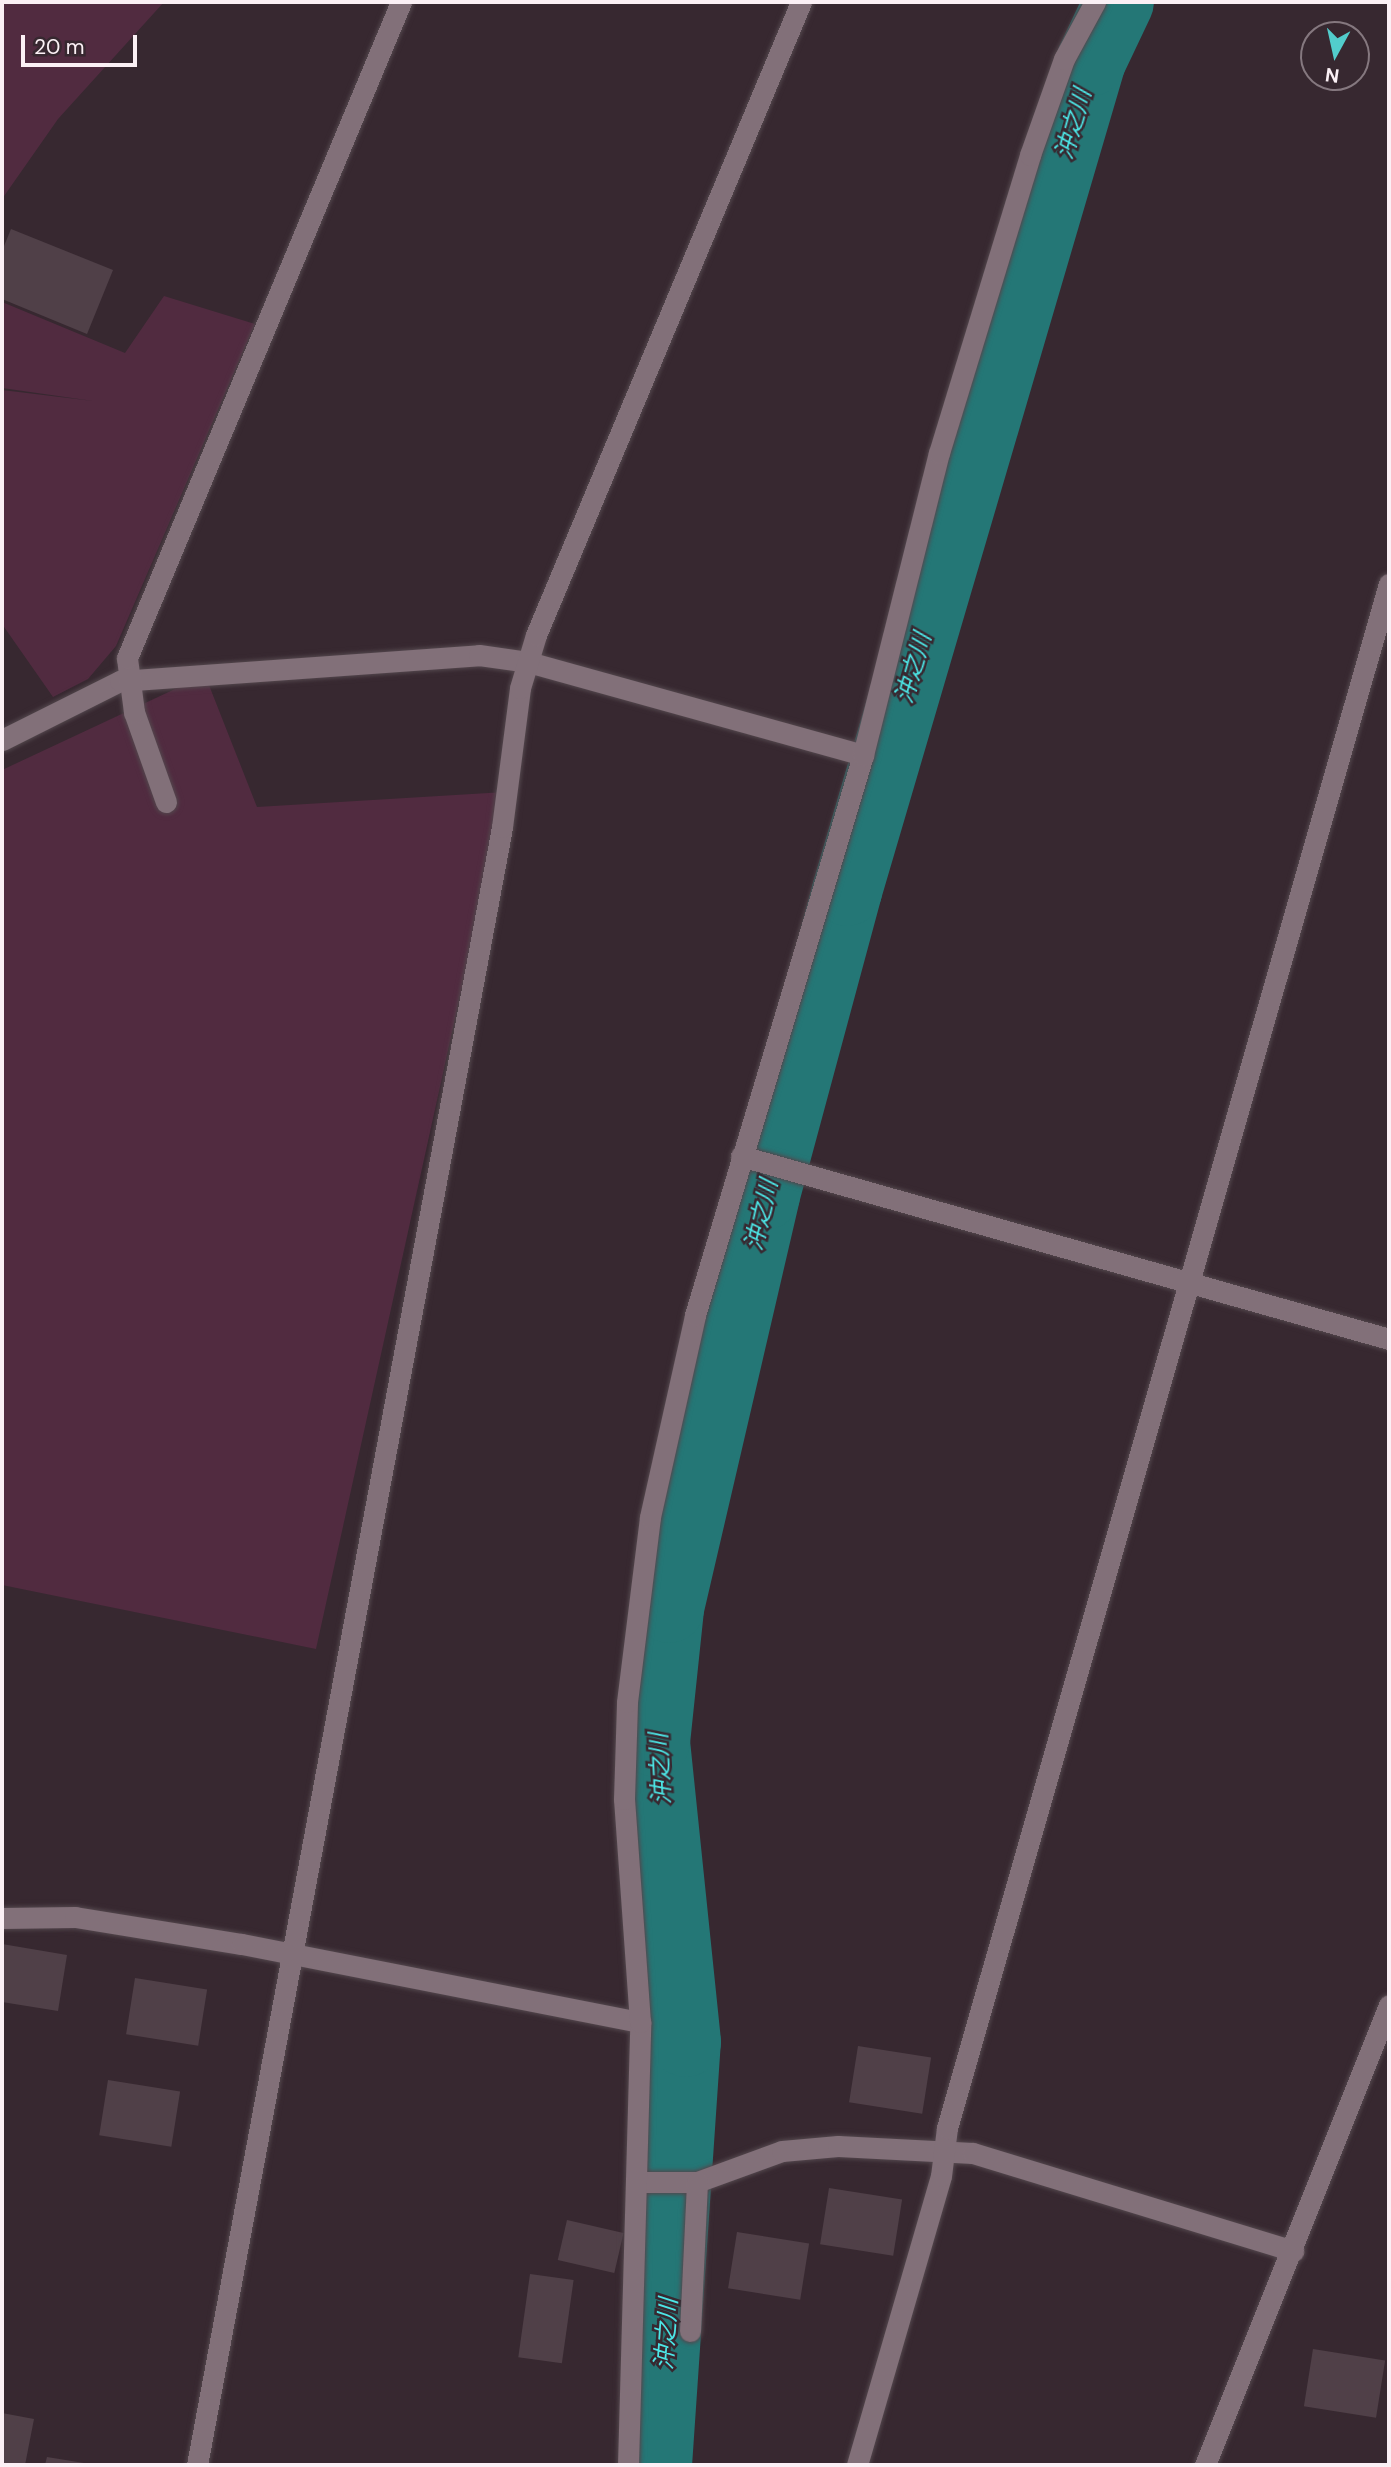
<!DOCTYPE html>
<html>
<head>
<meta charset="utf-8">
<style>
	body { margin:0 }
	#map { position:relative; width:1391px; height:2467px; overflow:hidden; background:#372830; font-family:"DM Sans","Noto Sans JP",sans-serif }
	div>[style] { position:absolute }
	.green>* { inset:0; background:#512b40 }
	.river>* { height:70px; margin:-35px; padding:0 35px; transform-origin:35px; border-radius:35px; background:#247776 }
	.building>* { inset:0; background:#504048; transform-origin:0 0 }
	.roads { filter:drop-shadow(0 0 2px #53474d) drop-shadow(0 0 2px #53474d) }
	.minor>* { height:21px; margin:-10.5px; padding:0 10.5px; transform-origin:10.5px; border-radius:10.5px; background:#827079 }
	span { translate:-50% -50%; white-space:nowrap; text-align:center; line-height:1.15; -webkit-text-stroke:5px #372830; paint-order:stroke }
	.water-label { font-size:24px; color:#4ce6e6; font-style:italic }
	.frame { position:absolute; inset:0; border:4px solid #fbf0f5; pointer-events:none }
	.north { position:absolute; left:1300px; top:21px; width:70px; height:70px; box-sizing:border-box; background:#372830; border:2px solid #85787f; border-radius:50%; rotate:188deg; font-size:19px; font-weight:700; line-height:28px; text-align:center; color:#fbf0f5 }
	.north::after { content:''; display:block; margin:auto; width:24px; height:32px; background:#52cdcc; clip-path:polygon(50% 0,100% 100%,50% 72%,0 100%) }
	.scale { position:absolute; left:21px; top:35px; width:116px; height:32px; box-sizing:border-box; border:4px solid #fbf0f5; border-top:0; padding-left:9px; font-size:21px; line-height:24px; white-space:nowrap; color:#fbf0f5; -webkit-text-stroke:5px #372830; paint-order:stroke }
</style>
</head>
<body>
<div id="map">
	<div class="green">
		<i style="clip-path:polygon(2px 2px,164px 2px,58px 119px,2px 199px)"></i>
		<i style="clip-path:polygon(164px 296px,255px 324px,116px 646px,88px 679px,53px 697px,2px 624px,2px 390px,93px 401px,2px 388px,2px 302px,125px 353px)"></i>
		<i style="clip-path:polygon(205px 675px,257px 807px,505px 792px,316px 1649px,2px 1585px,2px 770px)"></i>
	</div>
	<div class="river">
		<i style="left:657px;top:2465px;width:424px;rotate:-86.1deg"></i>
		<i style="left:686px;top:2042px;width:302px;rotate:-95.9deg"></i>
		<i style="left:655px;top:1742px;width:135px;rotate:-84deg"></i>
		<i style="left:669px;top:1608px;width:424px;rotate:-76.9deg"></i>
		<i style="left:765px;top:1195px;width:315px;rotate:-74.9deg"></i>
		<i style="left:847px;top:891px;width:865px;rotate:-73.62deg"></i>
		<i style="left:1091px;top:61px;width:65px;rotate:-64.6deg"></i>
	</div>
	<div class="building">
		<i style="clip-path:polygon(11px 229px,113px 270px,87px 334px,2px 299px,2px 251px)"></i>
		<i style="clip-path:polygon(2px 1944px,67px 1955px,58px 2011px,2px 2002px)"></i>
		<i style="left:135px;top:1978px;width:73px;height:57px;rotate:9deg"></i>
		<i style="left:858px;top:2046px;width:74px;height:57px;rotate:9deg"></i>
		<i style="left:108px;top:2080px;width:73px;height:56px;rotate:9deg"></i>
		<i style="left:829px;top:2188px;width:74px;height:57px;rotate:9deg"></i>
		<i style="left:567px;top:2220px;width:58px;height:41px;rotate:13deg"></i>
		<i style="left:737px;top:2232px;width:73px;height:57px;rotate:9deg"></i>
		<i style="left:530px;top:2274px;width:44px;height:84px;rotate:8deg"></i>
		<i style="left:1313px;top:2349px;width:73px;height:58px;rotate:9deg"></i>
		<i style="clip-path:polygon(2px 2413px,34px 2419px,25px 2465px,2px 2465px)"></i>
		<i style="clip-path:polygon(47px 2457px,90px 2464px,90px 2465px,45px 2465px)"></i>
	</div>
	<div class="roads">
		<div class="minor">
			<i style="left:2px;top:740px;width:132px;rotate:-26.6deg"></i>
			<i style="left:120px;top:681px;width:360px;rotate:-4.1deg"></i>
			<i style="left:479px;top:655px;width:49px;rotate:8.1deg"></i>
			<i style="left:528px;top:662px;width:348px;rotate:15.5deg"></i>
			<i style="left:166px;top:802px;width:96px;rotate:-109.6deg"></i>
			<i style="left:134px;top:712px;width:54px;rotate:-97.4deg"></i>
			<i style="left:127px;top:658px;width:711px;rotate:-67.33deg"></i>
			<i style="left:741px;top:1156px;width:673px;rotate:15.77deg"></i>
			<i style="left:2px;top:1918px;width:73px;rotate:-0.8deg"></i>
			<i style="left:75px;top:1917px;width:169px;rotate:9.2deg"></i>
			<i style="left:242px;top:1944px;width:406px;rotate:11.1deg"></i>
			<i style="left:639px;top:2182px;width:58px"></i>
			<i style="left:697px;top:2182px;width:90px;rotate:-20deg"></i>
			<i style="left:782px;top:2151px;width:56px;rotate:-5.1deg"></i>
			<i style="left:838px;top:2146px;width:135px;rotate:3deg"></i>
			<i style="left:973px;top:2153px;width:335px;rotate:17deg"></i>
			<i style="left:690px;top:2331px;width:149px;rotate:-87.3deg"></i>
			<i style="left:197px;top:2465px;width:1666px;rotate:-79.45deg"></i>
			<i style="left:502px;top:827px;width:140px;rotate:-82.6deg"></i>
			<i style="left:520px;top:688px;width:55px;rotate:-73.2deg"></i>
			<i style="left:536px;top:635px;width:686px;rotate:-67.28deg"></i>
			<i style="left:628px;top:2465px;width:443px;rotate:-88.4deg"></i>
			<i style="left:640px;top:2022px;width:224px;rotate:-94.1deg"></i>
			<i style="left:624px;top:1799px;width:97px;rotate:-88.2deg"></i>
			<i style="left:627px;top:1702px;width:186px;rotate:-82.9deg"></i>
			<i style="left:650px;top:1517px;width:207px;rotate:-77.4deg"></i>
			<i style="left:695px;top:1315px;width:585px;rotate:-73.3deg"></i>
			<i style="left:863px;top:755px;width:311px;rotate:-75.9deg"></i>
			<i style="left:939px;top:453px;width:312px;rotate:-73deg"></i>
			<i style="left:1030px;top:155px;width:102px;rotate:-70.5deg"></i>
			<i style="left:1064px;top:59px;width:65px;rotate:-61.5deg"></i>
			<i style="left:857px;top:2465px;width:301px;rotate:-73.8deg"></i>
			<i style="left:941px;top:2176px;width:48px;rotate:-82.9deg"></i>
			<i style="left:947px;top:2128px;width:1606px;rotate:-74.03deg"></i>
			<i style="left:1205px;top:2465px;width:495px;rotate:-68.2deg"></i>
		</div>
	</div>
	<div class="water-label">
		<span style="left:1073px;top:124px;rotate:-74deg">沖之川</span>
		<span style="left:913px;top:668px;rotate:-74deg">沖之川</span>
		<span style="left:761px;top:1215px;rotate:-77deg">沖之川</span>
		<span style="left:660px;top:1769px;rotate:-93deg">沖之川</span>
		<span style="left:666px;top:2334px;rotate:-86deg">沖之川</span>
	</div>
	<div class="frame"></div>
	<div class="north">N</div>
	<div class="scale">20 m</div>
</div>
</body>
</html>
